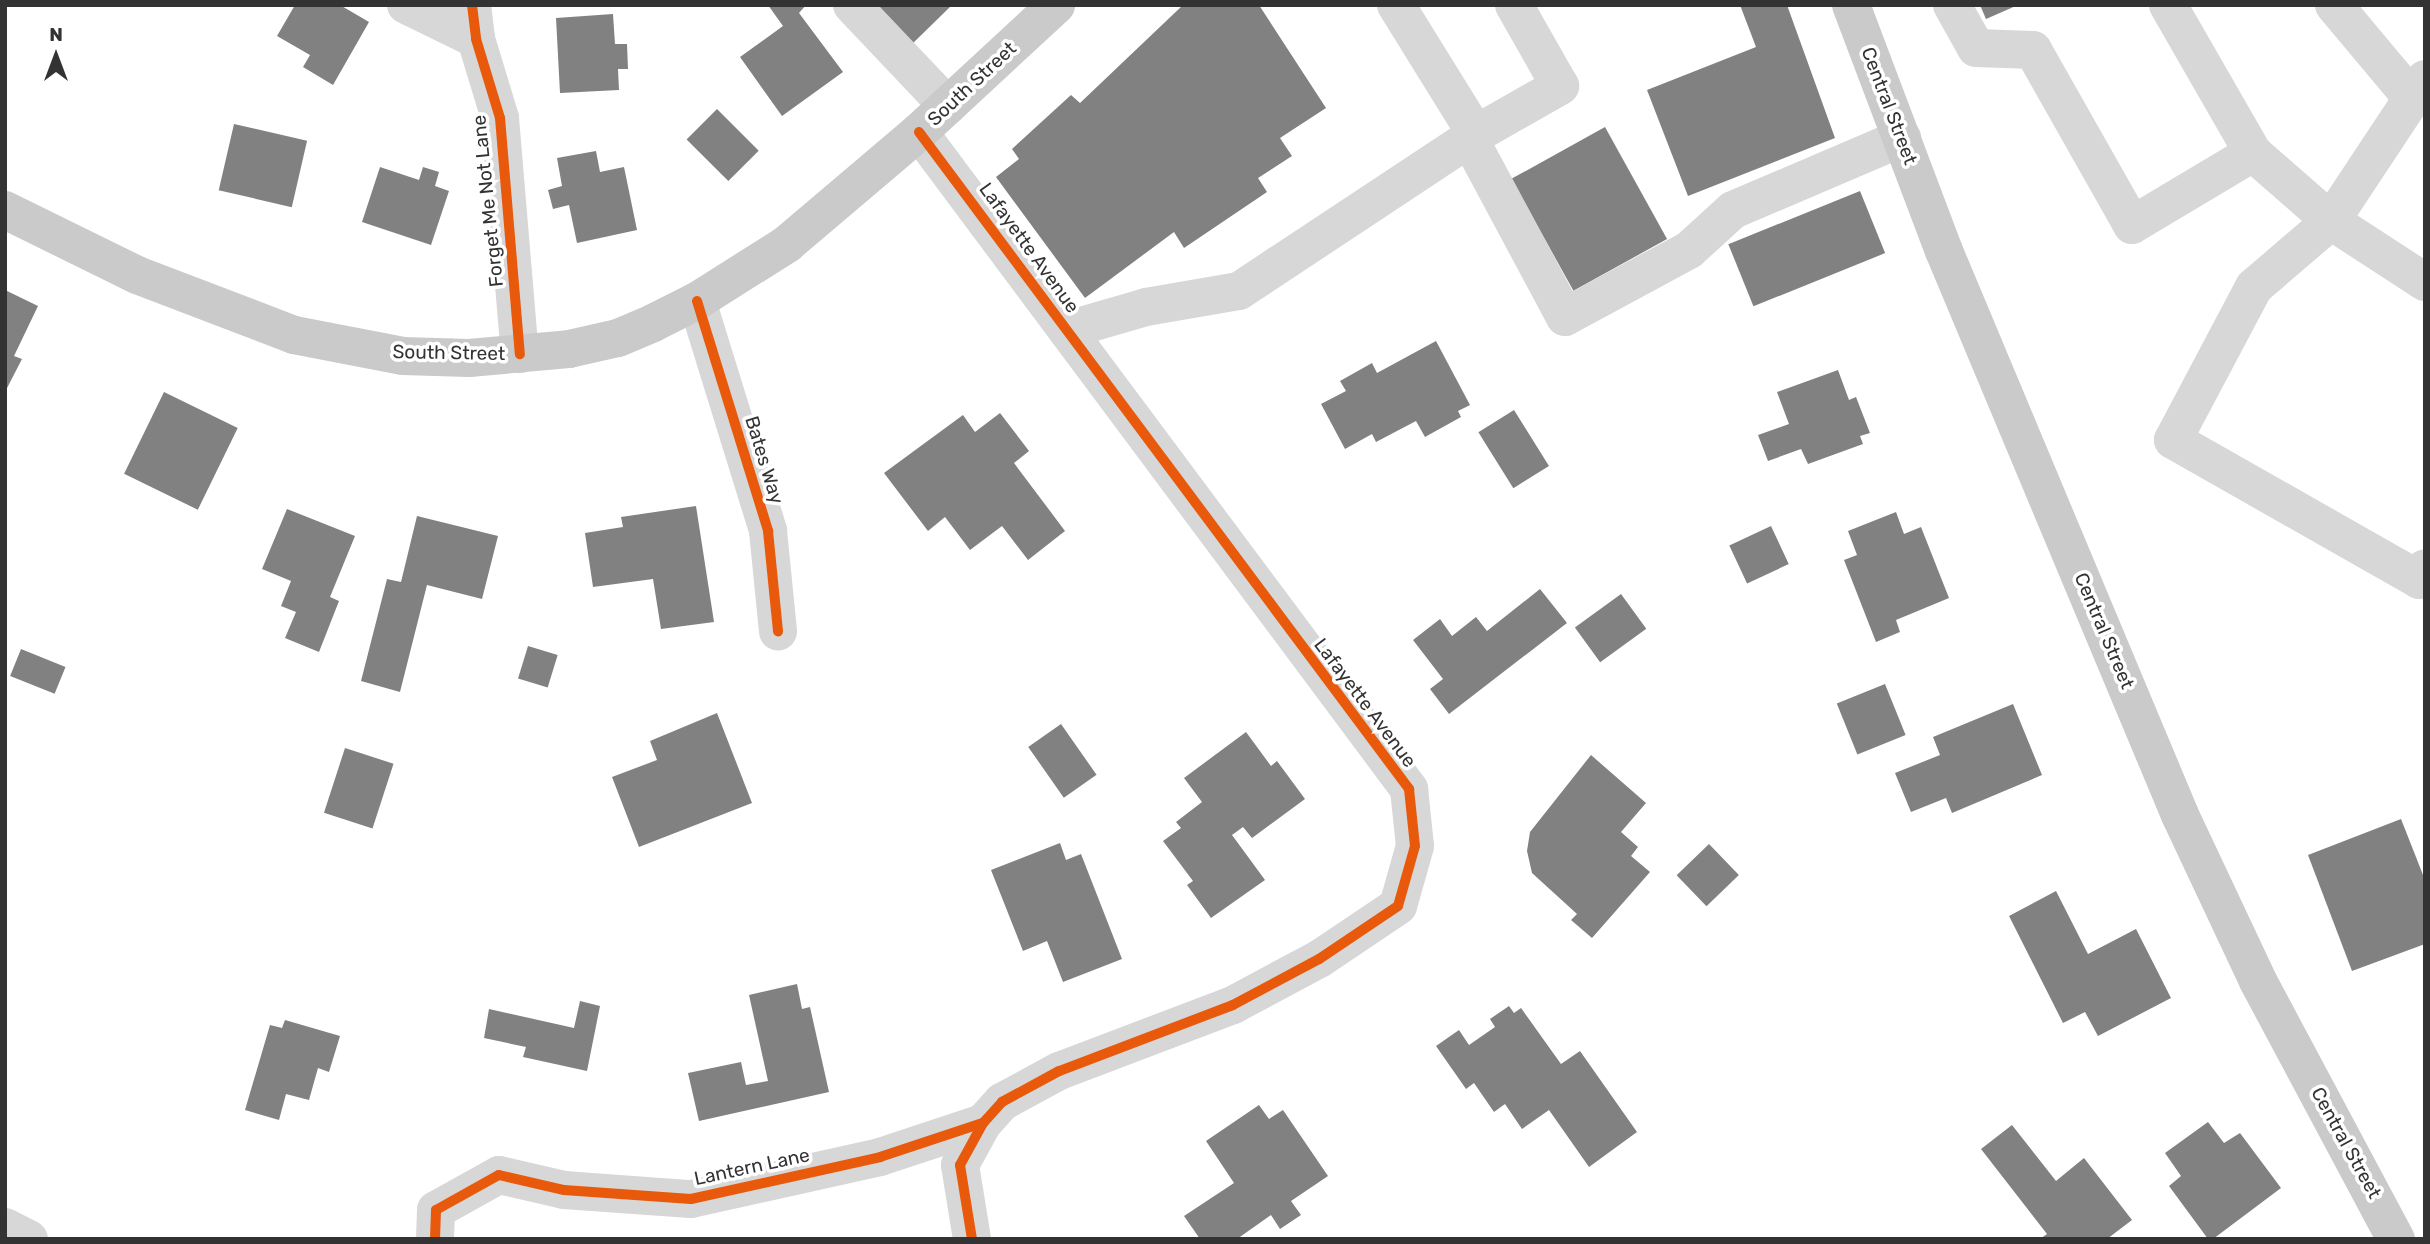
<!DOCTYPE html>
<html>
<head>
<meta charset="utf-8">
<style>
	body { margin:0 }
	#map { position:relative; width:2430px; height:1244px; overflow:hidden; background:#fff; font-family:Rubik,sans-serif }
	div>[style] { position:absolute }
	.building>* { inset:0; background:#818181; transform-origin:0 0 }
	.minor>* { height:38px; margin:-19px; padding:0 19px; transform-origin:19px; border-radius:19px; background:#d7d7d7 }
	.major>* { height:38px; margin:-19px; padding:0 19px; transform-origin:19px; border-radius:19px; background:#cacaca }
	.cycleway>* { height:10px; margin:-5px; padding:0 5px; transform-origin:5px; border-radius:5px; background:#e8590c }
	span { translate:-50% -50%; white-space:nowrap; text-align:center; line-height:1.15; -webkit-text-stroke:7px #fff; paint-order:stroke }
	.street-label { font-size:19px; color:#333 }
	.frame { position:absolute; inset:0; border:7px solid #333; pointer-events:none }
	.north { position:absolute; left:21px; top:21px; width:70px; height:70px; -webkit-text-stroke:5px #fff; paint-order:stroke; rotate:0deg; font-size:19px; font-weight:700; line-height:28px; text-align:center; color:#333 }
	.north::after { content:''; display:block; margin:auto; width:24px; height:32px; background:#333; clip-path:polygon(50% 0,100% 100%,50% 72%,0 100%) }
</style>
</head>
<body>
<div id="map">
	<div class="building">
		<i style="clip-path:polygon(295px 5px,340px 5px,369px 22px,333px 85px,303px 67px,310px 55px,277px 36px)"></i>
		<i style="clip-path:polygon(768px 5px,806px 5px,799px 13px,843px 72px,782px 116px,740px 57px,783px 26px)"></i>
		<i style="clip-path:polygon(870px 5px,952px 5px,909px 47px)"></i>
		<i style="clip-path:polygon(1183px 5px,1259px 5px,1326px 108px,1280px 138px,1292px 156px,1258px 178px,1267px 192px,1184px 248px,1174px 232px,1085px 298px,996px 177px,1019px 159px,1012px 149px,1071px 95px,1080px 103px)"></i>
		<i style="clip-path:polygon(1740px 5px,1787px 5px,1835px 138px,1688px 196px,1647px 90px,1756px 47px)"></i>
		<i style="clip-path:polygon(1980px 5px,2018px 5px,1986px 19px)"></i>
		<i style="clip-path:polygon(613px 14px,615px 44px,627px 44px,628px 69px,618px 69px,619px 90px,560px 93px,556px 18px)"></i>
		<i style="left:717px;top:109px;width:59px;height:43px;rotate:45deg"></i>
		<i style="left:234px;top:124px;width:75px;height:68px;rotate:13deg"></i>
		<i style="left:1605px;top:127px;width:128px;height:107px;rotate:61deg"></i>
		<i style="clip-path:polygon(596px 151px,600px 172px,624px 167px,637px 230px,577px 243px,569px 205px,553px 209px,548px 190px,562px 186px,557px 158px)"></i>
		<i style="clip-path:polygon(380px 167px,419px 180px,423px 167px,439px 172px,435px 186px,449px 191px,431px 245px,362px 222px)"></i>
		<i style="left:1860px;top:191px;width:67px;height:142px;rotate:68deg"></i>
		<i style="clip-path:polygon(5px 290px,38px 306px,14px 356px,22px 359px,5px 392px)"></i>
		<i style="clip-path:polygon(1436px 341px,1470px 405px,1458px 411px,1461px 417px,1425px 437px,1416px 421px,1376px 442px,1372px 434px,1345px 449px,1321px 404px,1346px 391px,1340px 381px,1372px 363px,1377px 373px)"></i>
		<i style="clip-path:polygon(1838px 370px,1849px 400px,1856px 397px,1870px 433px,1860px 436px,1863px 444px,1808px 464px,1801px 449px,1768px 461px,1758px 435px,1789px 424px,1777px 392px)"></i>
		<i style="left:164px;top:392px;width:82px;height:91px;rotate:26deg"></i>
		<i style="left:1514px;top:410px;width:66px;height:42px;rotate:58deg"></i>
		<i style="clip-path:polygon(1000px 413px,1029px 451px,1014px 463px,1065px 531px,1028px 560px,1002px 526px,970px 550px,945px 517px,928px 531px,884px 473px,963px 415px,975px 432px)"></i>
		<i style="clip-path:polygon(696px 506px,714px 622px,661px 629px,653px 579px,593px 587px,585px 533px,623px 527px,621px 517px)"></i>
		<i style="clip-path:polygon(287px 509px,355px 536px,330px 597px,339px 601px,319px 652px,285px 638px,296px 612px,281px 606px,291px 581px,262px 569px)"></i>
		<i style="clip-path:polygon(1896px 512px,1904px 534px,1921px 527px,1949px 598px,1896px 620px,1900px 632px,1876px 642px,1844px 560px,1857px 555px,1848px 531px)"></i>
		<i style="clip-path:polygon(417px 516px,498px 536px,482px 599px,427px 585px,400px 692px,361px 681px,387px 579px,401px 582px)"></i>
		<i style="left:1771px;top:526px;width:42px;height:46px;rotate:65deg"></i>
		<i style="clip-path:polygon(1540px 589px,1567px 623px,1449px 714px,1430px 689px,1443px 679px,1413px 640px,1440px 619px,1452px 636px,1476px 617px,1487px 631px)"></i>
		<i style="left:1621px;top:594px;width:43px;height:57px;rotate:54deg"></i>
		<i style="left:528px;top:646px;width:31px;height:34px;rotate:17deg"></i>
		<i style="left:21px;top:649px;width:48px;height:29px;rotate:22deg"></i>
		<i style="left:1885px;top:684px;width:55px;height:52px;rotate:68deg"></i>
		<i style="clip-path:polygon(2013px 704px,2042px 775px,1952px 813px,1946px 798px,1911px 812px,1895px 773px,1940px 755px,1933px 737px)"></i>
		<i style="clip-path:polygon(717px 713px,752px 803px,639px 847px,612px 777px,657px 760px,650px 741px)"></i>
		<i style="left:1061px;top:724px;width:62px;height:40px;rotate:55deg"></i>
		<i style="clip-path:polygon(1246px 732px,1271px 766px,1277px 761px,1305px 799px,1252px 838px,1243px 827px,1232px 835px,1265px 880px,1211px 918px,1187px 885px,1193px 881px,1163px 841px,1181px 828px,1176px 822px,1202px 802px,1184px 778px)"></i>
		<i style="left:345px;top:748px;width:51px;height:68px;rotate:18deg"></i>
		<i style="clip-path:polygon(1591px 755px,1646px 803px,1621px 832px,1638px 847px,1631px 856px,1650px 872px,1592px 938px,1571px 920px,1577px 914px,1532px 873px,1527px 851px,1530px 832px)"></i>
		<i style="clip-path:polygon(2401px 819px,2425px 880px,2425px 944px,2352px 971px,2308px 855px)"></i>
		<i style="clip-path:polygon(1060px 843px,1066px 860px,1081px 854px,1122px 959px,1063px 982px,1047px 941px,1023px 951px,991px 870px)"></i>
		<i style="left:1709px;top:844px;width:43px;height:45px;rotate:46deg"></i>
		<i style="clip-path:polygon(2056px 891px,2088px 954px,2136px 929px,2171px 998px,2098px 1036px,2085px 1012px,2063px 1023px,2009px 916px)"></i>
		<i style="clip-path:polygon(797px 984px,802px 1009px,810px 1007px,829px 1092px,699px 1121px,688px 1073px,741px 1062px,746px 1085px,768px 1081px,749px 995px)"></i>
		<i style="clip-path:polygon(580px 1001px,600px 1006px,587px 1071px,523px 1057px,526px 1047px,484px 1038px,489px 1009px,574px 1028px)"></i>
		<i style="clip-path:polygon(1509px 1006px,1514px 1013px,1521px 1008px,1561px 1064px,1580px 1051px,1637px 1132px,1589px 1167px,1549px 1110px,1522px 1129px,1505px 1104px,1494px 1112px,1474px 1083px,1466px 1089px,1436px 1046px,1459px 1030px,1469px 1045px,1495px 1027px,1490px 1019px)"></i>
		<i style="clip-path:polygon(285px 1020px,340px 1036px,329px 1072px,318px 1068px,309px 1100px,286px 1094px,279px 1120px,245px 1110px,270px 1025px,282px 1028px)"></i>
		<i style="clip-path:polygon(1259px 1105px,1269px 1119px,1283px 1110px,1328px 1176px,1291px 1201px,1301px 1215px,1280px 1229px,1271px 1215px,1237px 1239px,1200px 1239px,1184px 1216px,1234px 1183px,1206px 1141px)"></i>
		<i style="clip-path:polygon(2208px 1122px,2224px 1143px,2240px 1133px,2281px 1188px,2213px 1239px,2208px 1239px,2169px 1186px,2181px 1176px,2165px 1153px)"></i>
		<i style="clip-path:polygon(2012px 1125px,2056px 1181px,2084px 1158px,2132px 1220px,2107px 1239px,2040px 1239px,2047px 1234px,1981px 1149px)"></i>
	</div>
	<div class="minor">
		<i style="left:406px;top:5px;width:78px;rotate:25.9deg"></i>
		<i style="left:472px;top:5px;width:34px;rotate:83deg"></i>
		<i style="left:476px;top:39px;width:83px;rotate:73.1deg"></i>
		<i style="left:500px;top:118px;width:237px;rotate:85.2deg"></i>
		<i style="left:852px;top:5px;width:139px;rotate:46.5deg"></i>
		<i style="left:1396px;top:5px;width:152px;rotate:58.2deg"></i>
		<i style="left:1476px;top:134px;width:97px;rotate:-29.7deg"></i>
		<i style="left:1560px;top:86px;width:93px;rotate:-119.6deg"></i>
		<i style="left:1952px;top:5px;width:49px;rotate:60.8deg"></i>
		<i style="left:1976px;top:48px;width:57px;rotate:2deg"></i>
		<i style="left:2033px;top:50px;width:201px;rotate:60.5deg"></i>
		<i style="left:2132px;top:225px;width:141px;rotate:-30.8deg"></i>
		<i style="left:2168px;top:5px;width:171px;rotate:60.1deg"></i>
		<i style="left:2253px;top:153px;width:103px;rotate:41.1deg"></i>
		<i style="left:2331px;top:221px;width:112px;rotate:33deg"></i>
		<i style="left:2334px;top:5px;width:121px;rotate:50deg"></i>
		<i style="left:2425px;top:79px;width:170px;rotate:123.5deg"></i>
		<i style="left:2331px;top:221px;width:101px;rotate:139.4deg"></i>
		<i style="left:2254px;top:287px;width:173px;rotate:117.9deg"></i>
		<i style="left:2173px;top:440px;width:283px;rotate:29.6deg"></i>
		<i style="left:2419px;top:580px;width:13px;rotate:-63deg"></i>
		<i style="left:919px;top:132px;width:820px;rotate:53.28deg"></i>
		<i style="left:1409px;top:789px;width:57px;rotate:84deg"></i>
		<i style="left:1415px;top:846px;width:62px;rotate:105.8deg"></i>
		<i style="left:1398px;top:906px;width:95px;rotate:146.1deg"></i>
		<i style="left:1319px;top:959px;width:98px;rotate:151.9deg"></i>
		<i style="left:1233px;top:1005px;width:186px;rotate:159.2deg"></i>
		<i style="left:1059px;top:1071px;width:65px;rotate:151.5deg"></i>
		<i style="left:1002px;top:1102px;width:28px;rotate:132deg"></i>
		<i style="left:983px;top:1123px;width:48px;rotate:118.7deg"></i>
		<i style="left:960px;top:1165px;width:75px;rotate:80.8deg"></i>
		<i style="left:1469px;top:138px;width:203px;rotate:61.8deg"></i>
		<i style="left:1565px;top:317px;width:141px;rotate:-28.4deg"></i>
		<i style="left:1689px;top:250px;width:59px;rotate:-42.3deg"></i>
		<i style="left:1733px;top:210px;width:184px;rotate:-23.1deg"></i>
		<i style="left:697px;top:301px;width:241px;rotate:72.8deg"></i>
		<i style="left:768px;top:531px;width:101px;rotate:84.3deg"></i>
		<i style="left:1067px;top:330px;width:82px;rotate:-16.2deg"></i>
		<i style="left:1146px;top:307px;width:94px;rotate:-9.8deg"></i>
		<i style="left:1239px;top:291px;width:284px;rotate:-33.5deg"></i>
		<i style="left:5px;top:1227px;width:27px;rotate:27deg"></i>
		<i style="left:435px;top:1239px;width:29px;rotate:-88deg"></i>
		<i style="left:436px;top:1210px;width:72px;rotate:-29.1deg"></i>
		<i style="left:499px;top:1175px;width:67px;rotate:13deg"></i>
		<i style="left:564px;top:1190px;width:127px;rotate:4.1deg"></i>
		<i style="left:691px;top:1199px;width:194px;rotate:-12.5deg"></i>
		<i style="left:880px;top:1157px;width:108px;rotate:-18.3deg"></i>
	</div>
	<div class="major">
		<i style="left:1851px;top:5px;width:263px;rotate:69.3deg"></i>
		<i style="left:1944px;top:251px;width:611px;rotate:67.29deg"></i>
		<i style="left:2180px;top:815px;width:183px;rotate:64.8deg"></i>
		<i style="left:2258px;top:981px;width:293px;rotate:61.9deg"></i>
		<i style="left:5px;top:210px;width:147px;rotate:26.2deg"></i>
		<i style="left:137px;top:275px;width:168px;rotate:20.9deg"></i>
		<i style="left:294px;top:335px;width:111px;rotate:10.9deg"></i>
		<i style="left:403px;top:356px;width:66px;rotate:1.7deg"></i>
		<i style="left:469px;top:358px;width:100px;rotate:-5.1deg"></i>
		<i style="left:569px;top:349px;width:50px;rotate:-12.7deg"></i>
		<i style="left:618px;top:338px;width:38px;rotate:-23deg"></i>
		<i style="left:653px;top:323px;width:49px;rotate:-26.6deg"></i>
		<i style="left:697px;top:301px;width:107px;rotate:-32.3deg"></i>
		<i style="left:787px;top:244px;width:173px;rotate:-40.3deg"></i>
		<i style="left:919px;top:132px;width:187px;rotate:-42.8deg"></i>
	</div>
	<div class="cycleway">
		<i style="left:472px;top:5px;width:34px;rotate:83deg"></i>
		<i style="left:476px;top:39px;width:83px;rotate:73.1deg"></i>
		<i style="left:500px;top:118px;width:237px;rotate:85.2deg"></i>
		<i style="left:919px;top:132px;width:820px;rotate:53.28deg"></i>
		<i style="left:1409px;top:789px;width:57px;rotate:84deg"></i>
		<i style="left:1415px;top:846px;width:62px;rotate:105.8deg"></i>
		<i style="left:1398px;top:906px;width:95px;rotate:146.1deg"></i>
		<i style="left:1319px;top:959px;width:98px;rotate:151.9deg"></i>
		<i style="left:1233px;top:1005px;width:186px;rotate:159.2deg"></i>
		<i style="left:1059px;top:1071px;width:65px;rotate:151.5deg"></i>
		<i style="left:1002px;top:1102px;width:28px;rotate:132deg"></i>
		<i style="left:983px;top:1123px;width:48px;rotate:118.7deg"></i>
		<i style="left:960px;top:1165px;width:75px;rotate:80.8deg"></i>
		<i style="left:697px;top:301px;width:241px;rotate:72.8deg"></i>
		<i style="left:768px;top:531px;width:101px;rotate:84.3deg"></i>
		<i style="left:435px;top:1239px;width:29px;rotate:-88deg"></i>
		<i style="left:436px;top:1210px;width:72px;rotate:-29.1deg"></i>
		<i style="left:499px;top:1175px;width:67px;rotate:13deg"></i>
		<i style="left:564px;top:1190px;width:127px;rotate:4.1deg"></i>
		<i style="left:691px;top:1199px;width:194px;rotate:-12.5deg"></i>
		<i style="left:880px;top:1157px;width:108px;rotate:-18.3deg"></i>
	</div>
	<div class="street-label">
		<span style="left:972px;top:84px;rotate:-43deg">South Street</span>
		<span style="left:1889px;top:106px;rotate:69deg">Central Street</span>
		<span style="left:488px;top:201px;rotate:-96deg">Forget Me Not Lane</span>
		<span style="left:1029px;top:248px;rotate:54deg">Lafayette Avenue</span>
		<span style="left:449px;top:353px;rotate:1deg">South Street</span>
		<span style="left:764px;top:460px;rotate:73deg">Bates Way</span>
		<span style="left:2104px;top:631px;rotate:67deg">Central Street</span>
		<span style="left:1365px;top:703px;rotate:53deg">Lafayette Avenue</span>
		<span style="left:2346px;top:1143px;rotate:61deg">Central Street</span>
		<span style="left:752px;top:1167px;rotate:-12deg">Lantern Lane</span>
	</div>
	<div class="frame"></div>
	<div class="north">N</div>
</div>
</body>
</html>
